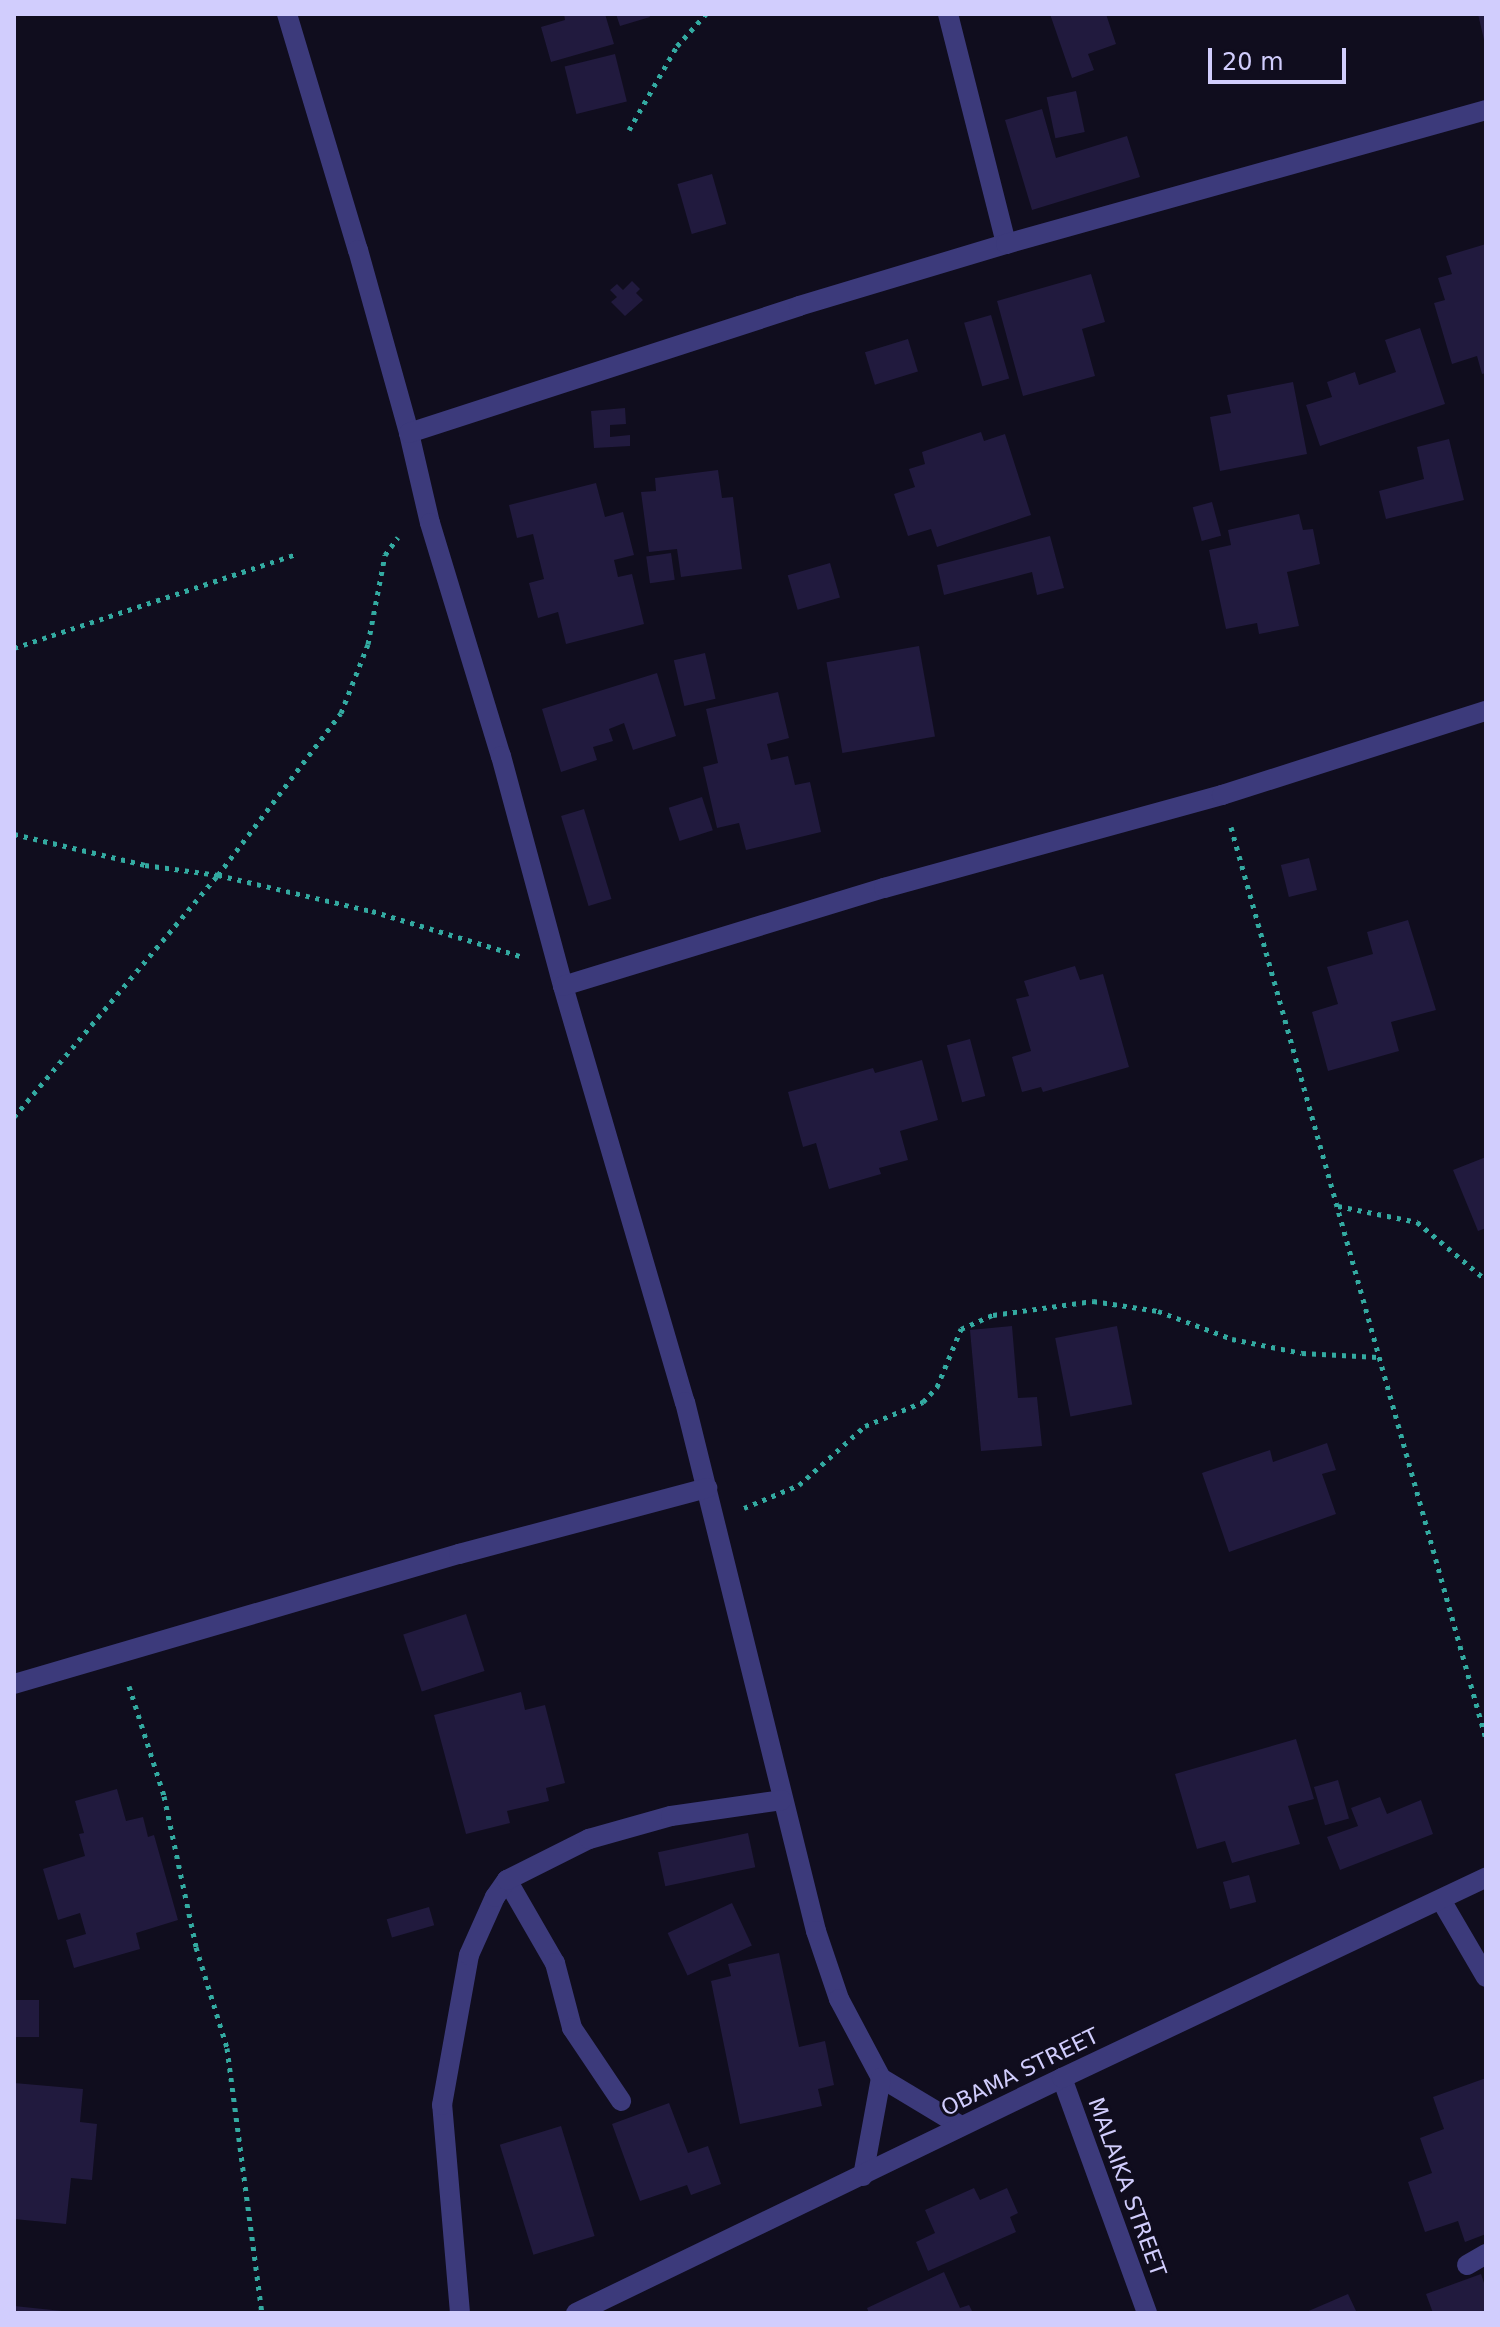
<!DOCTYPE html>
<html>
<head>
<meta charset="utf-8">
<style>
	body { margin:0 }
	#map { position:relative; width:1500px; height:2327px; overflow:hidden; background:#100d1e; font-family:"DejaVu Sans",sans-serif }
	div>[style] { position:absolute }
	.building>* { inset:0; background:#211a3e; transform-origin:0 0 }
	.path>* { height:5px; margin-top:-2.5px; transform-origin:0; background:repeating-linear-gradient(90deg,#33aaa1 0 4px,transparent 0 10px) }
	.street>* { height:20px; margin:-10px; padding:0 10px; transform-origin:10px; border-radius:10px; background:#3c3a7b }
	span { translate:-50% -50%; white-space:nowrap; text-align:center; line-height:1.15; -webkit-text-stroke:6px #100d1e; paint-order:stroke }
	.street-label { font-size:22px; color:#d1cdfd }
	.frame { position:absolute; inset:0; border:16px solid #d1cdfd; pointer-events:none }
	.scale { position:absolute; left:1208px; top:48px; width:138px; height:36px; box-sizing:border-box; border:4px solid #d1cdfd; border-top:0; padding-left:10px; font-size:24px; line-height:28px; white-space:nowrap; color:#d1cdfd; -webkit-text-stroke:6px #100d1e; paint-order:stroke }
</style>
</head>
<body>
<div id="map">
	<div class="building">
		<i style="clip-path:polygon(564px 14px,605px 14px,614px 44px,551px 62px,541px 27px,565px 20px)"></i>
		<i style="clip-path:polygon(616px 14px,649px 14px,650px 17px,620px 26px)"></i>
		<i style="clip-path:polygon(1050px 14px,1106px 14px,1116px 44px,1088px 54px,1094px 70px,1072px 78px)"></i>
		<i style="clip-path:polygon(1478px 14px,1486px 14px,1486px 44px,1485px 44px)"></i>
		<i style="left:615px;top:54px;width:49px;height:52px;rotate:76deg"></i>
		<i style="left:1076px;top:91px;width:42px;height:30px;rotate:78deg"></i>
		<i style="clip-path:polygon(1042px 109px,1056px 158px,1127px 136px,1140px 177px,1032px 210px,1005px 120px)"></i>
		<i style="left:712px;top:174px;width:52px;height:36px;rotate:74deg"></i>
		<i style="clip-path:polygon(1486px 244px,1486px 373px,1482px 374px,1477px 356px,1452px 364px,1434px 303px,1445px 300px,1438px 278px,1452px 274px,1446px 256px)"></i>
		<i style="clip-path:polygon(1091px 274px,1105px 322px,1082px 329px,1095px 376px,1023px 396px,997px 301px)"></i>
		<i style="clip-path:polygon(632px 281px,640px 289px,636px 293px,643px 300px,625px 316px,611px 302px,617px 297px,610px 290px,617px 284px,623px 290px)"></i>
		<i style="left:991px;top:315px;width:66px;height:28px;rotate:74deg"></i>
		<i style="clip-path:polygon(1420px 328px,1445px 404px,1320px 446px,1306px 405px,1332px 397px,1327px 382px,1355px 372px,1359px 385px,1396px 372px,1385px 340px)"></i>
		<i style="left:908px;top:339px;width:34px;height:45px;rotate:73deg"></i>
		<i style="clip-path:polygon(1293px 382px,1307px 454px,1220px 471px,1210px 417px,1231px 413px,1227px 395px)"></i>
		<i style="clip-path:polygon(625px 408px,626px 424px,610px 425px,610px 437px,630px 435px,630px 446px,594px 448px,591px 411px)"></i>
		<i style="clip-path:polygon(981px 432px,984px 441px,1005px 434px,1031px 515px,937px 547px,931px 529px,908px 536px,894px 494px,915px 487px,909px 469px,925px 464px,922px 452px)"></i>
		<i style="clip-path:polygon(1449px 439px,1464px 500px,1386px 519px,1379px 491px,1424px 479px,1417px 447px)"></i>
		<i style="clip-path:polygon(718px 470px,722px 498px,733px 497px,742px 569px,681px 577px,677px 549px,649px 552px,641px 492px,656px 491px,655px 478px)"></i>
		<i style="clip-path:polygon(596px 483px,605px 517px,623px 512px,634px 555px,614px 560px,618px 577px,632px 574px,644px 624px,566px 644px,558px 612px,538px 618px,529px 583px,544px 579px,533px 534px,517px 538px,509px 505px)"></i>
		<i style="left:1212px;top:502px;width:35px;height:20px;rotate:75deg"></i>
		<i style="clip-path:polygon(1299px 514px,1303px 530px,1313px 529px,1320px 564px,1287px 572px,1299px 626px,1259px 634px,1257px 623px,1226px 629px,1209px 550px,1231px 545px,1228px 530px)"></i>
		<i style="clip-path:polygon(1050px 536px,1064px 588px,1037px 595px,1032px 572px,944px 595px,937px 565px)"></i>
		<i style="left:671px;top:553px;width:27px;height:25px;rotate:82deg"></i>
		<i style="left:830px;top:563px;width:36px;height:44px;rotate:74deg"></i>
		<i style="left:919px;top:646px;width:92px;height:94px;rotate:80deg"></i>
		<i style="left:705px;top:653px;width:47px;height:32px;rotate:77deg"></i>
		<i style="clip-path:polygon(657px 673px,676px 736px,633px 750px,624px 723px,609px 729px,613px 741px,593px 747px,597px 760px,561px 772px,542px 709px)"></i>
		<i style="clip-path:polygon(778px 692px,789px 738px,767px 744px,771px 760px,788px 756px,795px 785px,810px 782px,821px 832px,746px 850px,739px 823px,717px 828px,703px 767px,718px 763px,706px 709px)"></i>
		<i style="left:702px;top:797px;width:35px;height:35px;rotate:72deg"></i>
		<i style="left:584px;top:809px;width:94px;height:24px;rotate:73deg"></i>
		<i style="left:1309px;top:858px;width:33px;height:29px;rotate:76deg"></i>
		<i style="clip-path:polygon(1408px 920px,1436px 1010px,1391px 1022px,1399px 1051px,1328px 1071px,1312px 1012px,1338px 1004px,1327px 967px,1373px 954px,1367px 932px)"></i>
		<i style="clip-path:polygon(1075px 966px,1080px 980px,1103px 974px,1129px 1067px,1043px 1092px,1041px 1087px,1022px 1092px,1012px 1057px,1031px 1051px,1016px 999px,1029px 996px,1024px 981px)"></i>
		<i style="left:970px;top:1039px;width:59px;height:24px;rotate:75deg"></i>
		<i style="clip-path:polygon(922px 1060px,938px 1120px,900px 1131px,908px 1160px,879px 1168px,881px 1174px,829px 1189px,816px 1143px,803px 1147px,788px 1092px,873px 1068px,875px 1073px)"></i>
		<i style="clip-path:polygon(1486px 1157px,1486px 1228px,1478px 1231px,1453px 1170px)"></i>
		<i style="clip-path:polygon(1012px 1326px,1018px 1398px,1037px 1397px,1042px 1446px,981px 1451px,970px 1330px)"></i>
		<i style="left:1117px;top:1326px;width:80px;height:63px;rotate:79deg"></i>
		<i style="clip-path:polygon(1327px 1443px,1336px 1470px,1322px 1474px,1336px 1514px,1229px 1552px,1202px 1473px,1270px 1450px,1273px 1462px)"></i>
		<i style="left:466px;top:1614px;width:60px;height:66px;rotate:72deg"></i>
		<i style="clip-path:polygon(521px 1692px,525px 1710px,545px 1705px,565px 1783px,546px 1788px,549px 1801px,507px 1811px,510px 1823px,466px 1834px,434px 1715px)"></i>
		<i style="clip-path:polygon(1296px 1739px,1314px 1799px,1288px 1806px,1300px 1844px,1232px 1863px,1225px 1841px,1197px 1849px,1175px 1774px)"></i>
		<i style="left:1338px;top:1780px;width:40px;height:25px;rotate:74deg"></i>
		<i style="clip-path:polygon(117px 1789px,126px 1821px,143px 1817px,148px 1837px,154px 1835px,178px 1920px,136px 1933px,140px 1949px,74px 1968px,66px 1940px,86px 1934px,80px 1913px,58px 1920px,43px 1869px,85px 1856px,79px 1834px,84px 1833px,75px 1801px)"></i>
		<i style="clip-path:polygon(1380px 1797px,1387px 1814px,1421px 1800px,1433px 1834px,1340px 1870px,1327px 1837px,1358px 1826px,1351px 1808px)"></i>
		<i style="left:748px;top:1833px;width:35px;height:92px;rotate:78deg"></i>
		<i style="left:1249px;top:1875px;width:28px;height:27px;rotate:75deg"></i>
		<i style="left:732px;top:1903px;width:47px;height:71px;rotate:65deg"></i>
		<i style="left:429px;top:1907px;width:19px;height:44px;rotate:74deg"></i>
		<i style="clip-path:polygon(779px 1953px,799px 2047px,825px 2041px,834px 2085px,818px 2089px,822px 2106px,740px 2124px,711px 1981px,731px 1976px,728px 1964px)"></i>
		<i style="left:14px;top:2000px;width:25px;height:37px"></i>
		<i style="clip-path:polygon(1486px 2078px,1486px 2234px,1465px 2242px,1458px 2221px,1425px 2232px,1408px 2182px,1432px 2173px,1420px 2138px,1444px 2129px,1433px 2097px)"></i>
		<i style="clip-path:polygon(14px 2083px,83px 2089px,80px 2122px,97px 2124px,92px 2180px,71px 2178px,66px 2224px,14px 2219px)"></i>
		<i style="clip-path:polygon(669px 2103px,688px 2153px,708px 2146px,721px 2184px,691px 2195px,687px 2185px,640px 2201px,612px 2124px)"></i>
		<i style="left:561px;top:2126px;width:115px;height:64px;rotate:73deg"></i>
		<i style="clip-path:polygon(974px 2188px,980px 2200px,1007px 2188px,1018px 2213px,1010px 2217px,1016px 2232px,928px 2271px,916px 2242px,935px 2233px,925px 2210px)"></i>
		<i style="clip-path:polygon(944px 2272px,960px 2308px,969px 2305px,973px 2313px,869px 2313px,867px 2308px)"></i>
		<i style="clip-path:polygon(1481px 2274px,1486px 2289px,1486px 2311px,1433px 2313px,1426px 2294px)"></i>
		<i style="clip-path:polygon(1348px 2294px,1357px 2313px,1304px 2313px)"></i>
		<i style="clip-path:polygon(14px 2306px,62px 2311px,62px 2313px,14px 2313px)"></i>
	</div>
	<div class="path">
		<i style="left:629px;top:130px;width:97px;rotate:-60.3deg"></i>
		<i style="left:677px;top:46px;width:43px;rotate:-47.8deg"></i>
		<i style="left:14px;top:648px;width:297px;rotate:-18.4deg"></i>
		<i style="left:1231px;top:827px;width:947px;rotate:74.38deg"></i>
		<i style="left:14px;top:834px;width:135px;rotate:13.3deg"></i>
		<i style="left:145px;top:865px;width:74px;rotate:7.8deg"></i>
		<i style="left:218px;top:875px;width:158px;rotate:13.2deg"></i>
		<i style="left:372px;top:911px;width:155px;rotate:16.9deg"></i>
		<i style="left:14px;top:1117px;width:317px;rotate:-49.9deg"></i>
		<i style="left:218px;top:875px;width:203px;rotate:-52.8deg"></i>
		<i style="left:341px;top:713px;width:74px;rotate:-68.6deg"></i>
		<i style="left:368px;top:644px;width:91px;rotate:-79.2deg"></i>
		<i style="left:385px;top:555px;width:22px;rotate:-54deg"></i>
		<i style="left:1338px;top:1206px;width:81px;rotate:11.4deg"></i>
		<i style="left:1417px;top:1222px;width:90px;rotate:40deg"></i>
		<i style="left:744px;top:1508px;width:60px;rotate:-22.7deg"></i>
		<i style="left:799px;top:1485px;width:89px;rotate:-41.8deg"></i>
		<i style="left:865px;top:1426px;width:63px;rotate:-22.5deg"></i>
		<i style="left:923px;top:1402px;width:21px;rotate:-47deg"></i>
		<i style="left:937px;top:1387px;width:63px;rotate:-67.5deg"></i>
		<i style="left:961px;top:1329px;width:35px;rotate:-24deg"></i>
		<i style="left:993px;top:1315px;width:101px;rotate:-8deg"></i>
		<i style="left:1093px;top:1301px;width:66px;rotate:8.7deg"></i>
		<i style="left:1158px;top:1311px;width:79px;rotate:20.7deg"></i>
		<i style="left:1232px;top:1339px;width:71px;rotate:11.3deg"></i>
		<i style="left:1302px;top:1353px;width:76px;rotate:3deg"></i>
		<i style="left:129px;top:1686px;width:115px;rotate:72.3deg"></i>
		<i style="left:164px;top:1796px;width:154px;rotate:78deg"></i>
		<i style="left:196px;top:1947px;width:106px;rotate:72.9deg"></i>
		<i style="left:227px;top:2048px;width:267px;rotate:82.5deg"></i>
	</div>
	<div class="street">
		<i style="left:287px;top:14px;width:246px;rotate:73.3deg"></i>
		<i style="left:358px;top:250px;width:190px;rotate:74.4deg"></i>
		<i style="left:409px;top:433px;width:92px;rotate:76.9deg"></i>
		<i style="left:430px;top:523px;width:244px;rotate:73.1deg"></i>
		<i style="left:501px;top:756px;width:238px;rotate:74.9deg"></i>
		<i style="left:563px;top:986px;width:434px;rotate:73.7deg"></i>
		<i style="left:685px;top:1402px;width:545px;rotate:76.09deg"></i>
		<i style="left:816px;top:1931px;width:72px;rotate:71.3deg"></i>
		<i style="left:839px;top:1999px;width:89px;rotate:62deg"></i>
		<i style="left:881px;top:2078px;width:93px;rotate:31deg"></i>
		<i style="left:948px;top:14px;width:237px;rotate:75.8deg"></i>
		<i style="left:409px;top:433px;width:410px;rotate:-18deg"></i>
		<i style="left:799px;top:306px;width:216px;rotate:-16.7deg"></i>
		<i style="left:1006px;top:244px;width:498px;rotate:-15.6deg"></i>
		<i style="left:563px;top:986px;width:336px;rotate:-17deg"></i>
		<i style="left:884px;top:888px;width:351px;rotate:-15.4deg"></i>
		<i style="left:1222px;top:795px;width:277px;rotate:-17.7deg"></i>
		<i style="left:14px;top:1684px;width:464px;rotate:-16.3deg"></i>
		<i style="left:459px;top:1554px;width:257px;rotate:-14.9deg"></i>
		<i style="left:507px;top:1880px;width:96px;rotate:60deg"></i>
		<i style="left:555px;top:1963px;width:67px;rotate:75.3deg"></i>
		<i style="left:572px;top:2028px;width:88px;rotate:56.1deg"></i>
		<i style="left:1441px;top:1900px;width:89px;rotate:59.7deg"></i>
		<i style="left:1062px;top:2078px;width:250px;rotate:70.1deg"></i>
		<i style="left:863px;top:2176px;width:100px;rotate:-79.6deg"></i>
		<i style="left:1467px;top:2265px;width:22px;rotate:-30deg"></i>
		<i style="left:460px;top:2313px;width:209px;rotate:-94.9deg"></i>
		<i style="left:442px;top:2105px;width:152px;rotate:-79.8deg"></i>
		<i style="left:469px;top:1955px;width:64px;rotate:-65.9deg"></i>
		<i style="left:495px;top:1897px;width:21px;rotate:-55deg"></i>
		<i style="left:507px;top:1880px;width:92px;rotate:-26.6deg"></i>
		<i style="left:589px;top:1839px;width:85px;rotate:-15.7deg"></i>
		<i style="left:671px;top:1816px;width:112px;rotate:-8.2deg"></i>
		<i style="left:576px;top:2313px;width:540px;rotate:-25.81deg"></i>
		<i style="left:1062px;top:2078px;width:469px;rotate:-25.3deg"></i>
	</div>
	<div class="street-label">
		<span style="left:1020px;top:2072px;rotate:-26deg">OBAMA STREET</span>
		<span style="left:1127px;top:2187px;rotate:70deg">MALAIKA STREET</span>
	</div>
	<div class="frame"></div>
	<div class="scale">20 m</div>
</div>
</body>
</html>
